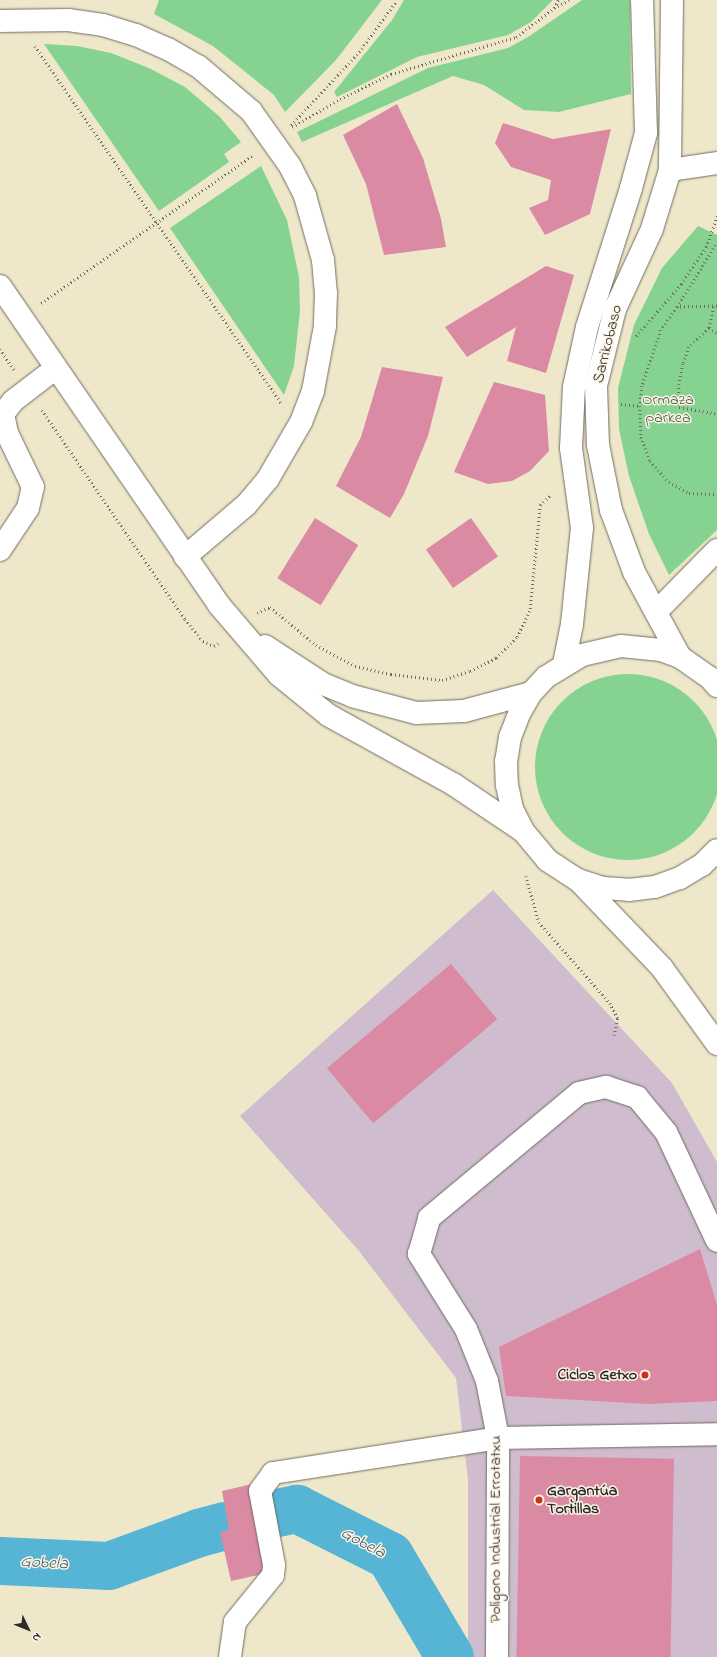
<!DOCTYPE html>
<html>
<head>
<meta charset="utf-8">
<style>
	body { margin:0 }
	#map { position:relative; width:717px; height:1657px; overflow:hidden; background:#efe7c9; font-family:"Indie Flower",sans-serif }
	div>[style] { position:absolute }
	.industrial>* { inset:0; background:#cfbdcf }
	.green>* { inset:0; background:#86d391 }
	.round { border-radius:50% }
	.river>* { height:48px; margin:-24px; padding:0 24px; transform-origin:24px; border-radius:24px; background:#56b4d5 }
	.building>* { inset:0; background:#db8aa4; transform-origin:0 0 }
	.path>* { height:2.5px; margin-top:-1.25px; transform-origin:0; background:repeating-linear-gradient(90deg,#706d62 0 1px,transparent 0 4px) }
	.roads { filter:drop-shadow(0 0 1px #706d62) drop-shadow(0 0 1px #706d62) }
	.pedestrian>* { height:22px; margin:-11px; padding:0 11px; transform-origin:11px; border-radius:11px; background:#fff }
	.minor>* { height:22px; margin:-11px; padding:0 11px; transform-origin:11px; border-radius:11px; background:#fff }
	.tertiary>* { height:22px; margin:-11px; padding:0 11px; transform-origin:11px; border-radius:11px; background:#fff }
	.dots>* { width:11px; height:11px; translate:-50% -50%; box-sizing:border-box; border:2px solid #fcf5e5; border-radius:50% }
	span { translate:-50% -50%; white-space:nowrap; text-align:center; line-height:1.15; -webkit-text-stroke:3px #fcf5e5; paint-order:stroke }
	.street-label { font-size:16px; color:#2b2b2b }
	.park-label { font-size:16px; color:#465d4a }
	.poi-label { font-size:16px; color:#2b2b2b; font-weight:700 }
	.right { translate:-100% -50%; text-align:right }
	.left { translate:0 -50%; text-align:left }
	.water-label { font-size:17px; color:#3a5b66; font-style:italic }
	.north { position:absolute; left:8px; top:1609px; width:40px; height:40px; -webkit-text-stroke:3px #fcf5e5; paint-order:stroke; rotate:133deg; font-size:11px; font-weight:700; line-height:16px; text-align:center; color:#2b2b2b }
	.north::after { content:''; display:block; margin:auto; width:14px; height:18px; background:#2b2b2b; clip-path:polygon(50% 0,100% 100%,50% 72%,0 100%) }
</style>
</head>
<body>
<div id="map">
	<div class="industrial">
		<i style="clip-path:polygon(493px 890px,672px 1083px,717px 1162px,717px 1657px,468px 1657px,468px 1480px,456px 1378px,359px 1251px,240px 1116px)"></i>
	</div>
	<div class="green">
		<i style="clip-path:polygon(159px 0,382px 0,336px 60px,285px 112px,274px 95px,213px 46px,154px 14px)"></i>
		<i style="clip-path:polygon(404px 0,553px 0,531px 22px,508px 35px,417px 57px,337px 97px,334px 92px,392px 20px)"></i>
		<i style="clip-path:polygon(582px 0,630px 0,631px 94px,559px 112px,524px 110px,484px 85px,453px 76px,302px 142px,297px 132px,428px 68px,508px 48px,528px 37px)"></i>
		<i style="clip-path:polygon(44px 44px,77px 46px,111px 53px,149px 68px,185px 87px,220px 117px,241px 142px,224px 154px,229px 162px,159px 211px)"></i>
		<i style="clip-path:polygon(261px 166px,287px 220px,299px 277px,300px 311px,294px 366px,284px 395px,170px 228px)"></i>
		<i style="clip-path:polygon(698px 226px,717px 235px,717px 530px,669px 575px,649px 534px,629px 476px,619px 429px,618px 388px,634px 325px,662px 268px)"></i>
		<i class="round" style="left:535px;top:674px;width:186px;height:186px"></i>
	</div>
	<div class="river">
		<i style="left:273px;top:1514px;width:25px;rotate:-12deg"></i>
		<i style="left:297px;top:1509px;width:104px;rotate:26.8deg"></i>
		<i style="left:390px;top:1556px;width:117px;rotate:59.3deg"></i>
		<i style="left:0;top:1561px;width:109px;rotate:2.6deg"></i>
		<i style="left:109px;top:1566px;width:96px;rotate:-20.1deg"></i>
		<i style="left:199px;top:1533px;width:27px;rotate:-15deg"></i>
	</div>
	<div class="building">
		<i style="clip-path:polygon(397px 104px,423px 158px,441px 219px,446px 247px,384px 255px,366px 184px,343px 135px)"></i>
		<i style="clip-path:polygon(503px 123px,553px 139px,611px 129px,590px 214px,545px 235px,529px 208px,548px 200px,551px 180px,511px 167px,495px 143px)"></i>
		<i style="clip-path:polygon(546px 266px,574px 275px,546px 373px,507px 361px,516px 327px,467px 357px,445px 327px)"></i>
		<i style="clip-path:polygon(382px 367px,443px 377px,428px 436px,404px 494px,390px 518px,336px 486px,361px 437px)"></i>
		<i style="clip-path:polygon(494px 382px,545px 395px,549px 451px,530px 471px,512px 481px,488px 484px,454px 472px)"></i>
		<i style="left:315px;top:518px;width:51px;height:71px;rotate:32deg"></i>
		<i style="left:471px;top:518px;width:47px;height:55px;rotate:55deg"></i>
		<i style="left:451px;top:964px;width:72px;height:162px;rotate:50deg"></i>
		<i style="clip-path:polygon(700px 1249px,717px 1305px,717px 1401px,648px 1404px,506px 1396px,499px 1347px)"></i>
		<i style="left:520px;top:1456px;width:154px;height:201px;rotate:1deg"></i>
		<i style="clip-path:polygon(252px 1484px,272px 1572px,231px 1581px,220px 1532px,229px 1530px,222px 1491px)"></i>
	</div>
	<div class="path">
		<i style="left:554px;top:8px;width:9px;rotate:-63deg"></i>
		<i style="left:35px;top:46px;width:434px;rotate:55.4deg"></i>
		<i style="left:291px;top:125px;width:100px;rotate:-47deg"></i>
		<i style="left:359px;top:52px;width:64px;rotate:-53.8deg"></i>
		<i style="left:292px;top:127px;width:56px;rotate:-30.3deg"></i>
		<i style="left:340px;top:99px;width:57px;rotate:-26.1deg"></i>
		<i style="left:391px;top:74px;width:130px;rotate:-16.5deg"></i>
		<i style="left:516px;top:37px;width:48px;rotate:-37.3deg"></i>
		<i style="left:554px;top:8px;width:17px;rotate:-28deg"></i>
		<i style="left:41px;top:303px;width:257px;rotate:-34.9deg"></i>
		<i style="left:717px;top:306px;width:40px;rotate:178.6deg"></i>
		<i style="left:677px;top:307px;width:28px;rotate:125deg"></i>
		<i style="left:661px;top:330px;width:59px;rotate:108.7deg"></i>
		<i style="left:642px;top:386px;width:20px;rotate:96deg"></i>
		<i style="left:640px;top:406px;width:31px;rotate:88deg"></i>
		<i style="left:641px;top:437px;width:26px;rotate:69deg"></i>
		<i style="left:650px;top:461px;width:28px;rotate:48deg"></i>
		<i style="left:669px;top:482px;width:23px;rotate:29deg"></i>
		<i style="left:689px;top:493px;width:28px;rotate:2deg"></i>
		<i style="left:677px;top:307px;width:76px;rotate:-58.4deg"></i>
		<i style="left:714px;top:307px;width:22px;rotate:103deg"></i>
		<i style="left:709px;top:328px;width:28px;rotate:136deg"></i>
		<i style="left:689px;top:347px;width:18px;rotate:109deg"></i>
		<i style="left:683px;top:364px;width:20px;rotate:101deg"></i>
		<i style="left:679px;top:384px;width:23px;rotate:90deg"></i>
		<i style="left:679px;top:407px;width:39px;rotate:10deg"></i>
		<i style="left:709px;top:328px;width:9px;rotate:32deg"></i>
		<i style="left:636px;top:336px;width:69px;rotate:-49.1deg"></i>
		<i style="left:681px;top:284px;width:45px;rotate:-56deg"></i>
		<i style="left:706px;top:247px;width:33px;rotate:-70deg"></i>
		<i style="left:0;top:349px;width:25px;rotate:56deg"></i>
		<i style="left:621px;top:404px;width:19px;rotate:6deg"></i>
		<i style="left:42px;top:410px;width:253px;rotate:55.6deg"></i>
		<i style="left:185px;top:619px;width:28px;rotate:51deg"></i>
		<i style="left:203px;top:641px;width:12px;rotate:24deg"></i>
		<i style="left:214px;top:646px;width:5px;rotate:-37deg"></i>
		<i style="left:257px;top:613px;width:14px;rotate:-25deg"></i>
		<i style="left:270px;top:607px;width:60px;rotate:39.6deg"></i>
		<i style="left:316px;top:645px;width:44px;rotate:28.3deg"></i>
		<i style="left:355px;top:666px;width:37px;rotate:13deg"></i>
		<i style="left:391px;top:674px;width:51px;rotate:6.7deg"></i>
		<i style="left:442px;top:680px;width:29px;rotate:-18deg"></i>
		<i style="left:470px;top:671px;width:29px;rotate:-27deg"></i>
		<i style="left:496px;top:658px;width:30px;rotate:-45deg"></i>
		<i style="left:517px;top:637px;width:31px;rotate:-65deg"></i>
		<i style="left:530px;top:609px;width:104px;rotate:-84.5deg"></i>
		<i style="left:540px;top:505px;width:16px;rotate:-43deg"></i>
		<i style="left:526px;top:876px;width:48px;rotate:74.2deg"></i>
		<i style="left:539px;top:922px;width:108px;rotate:48.8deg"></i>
		<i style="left:610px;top:1003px;width:18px;rotate:63deg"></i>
		<i style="left:618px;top:1019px;width:17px;rotate:103deg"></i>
	</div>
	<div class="roads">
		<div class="pedestrian">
			<i style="left:656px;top:612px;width:87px;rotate:-45.5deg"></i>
		</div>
		<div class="minor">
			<i style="left:0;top:21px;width:68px;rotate:-0.8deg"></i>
			<i style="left:68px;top:20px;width:35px;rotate:8deg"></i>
			<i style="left:103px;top:25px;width:34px;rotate:17deg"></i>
			<i style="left:136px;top:35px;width:35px;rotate:24deg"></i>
			<i style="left:168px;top:49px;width:34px;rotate:30deg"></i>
			<i style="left:198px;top:66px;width:70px;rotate:40.3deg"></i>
			<i style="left:251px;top:111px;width:67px;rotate:54.7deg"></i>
			<i style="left:290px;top:166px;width:34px;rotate:63deg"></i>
			<i style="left:305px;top:196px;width:66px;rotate:74.3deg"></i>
			<i style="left:323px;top:260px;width:33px;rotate:85deg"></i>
			<i style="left:326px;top:293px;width:33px;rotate:92deg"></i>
			<i style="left:325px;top:326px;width:66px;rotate:100.5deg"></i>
			<i style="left:313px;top:391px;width:33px;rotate:111deg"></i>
			<i style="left:301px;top:422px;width:66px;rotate:120.1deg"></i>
			<i style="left:268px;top:479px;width:34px;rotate:130deg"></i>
			<i style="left:246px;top:505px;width:80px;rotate:139.6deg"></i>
			<i style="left:0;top:550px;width:50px;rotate:-56.3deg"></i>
			<i style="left:28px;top:508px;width:22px;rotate:-77deg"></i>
			<i style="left:33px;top:487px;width:60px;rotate:-115.7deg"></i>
			<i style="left:7px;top:433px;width:19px;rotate:-102deg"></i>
			<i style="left:3px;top:414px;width:16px;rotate:-52deg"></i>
			<i style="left:13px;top:401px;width:54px;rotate:-37.5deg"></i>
			<i style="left:230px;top:1657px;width:35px;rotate:-82deg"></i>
			<i style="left:235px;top:1622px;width:60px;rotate:-51deg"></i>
			<i style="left:273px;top:1575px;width:10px;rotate:-84deg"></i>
			<i style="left:274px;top:1565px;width:75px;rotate:-100.7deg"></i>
			<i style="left:260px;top:1491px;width:22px;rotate:-54deg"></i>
			<i style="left:273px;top:1473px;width:228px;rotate:-8.8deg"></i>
			<i style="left:498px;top:1438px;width:219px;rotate:-1deg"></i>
			<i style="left:497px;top:1657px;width:219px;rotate:-89.7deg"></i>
			<i style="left:498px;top:1438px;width:58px;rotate:-100.9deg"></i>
			<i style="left:487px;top:1381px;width:56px;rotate:-112deg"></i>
			<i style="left:466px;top:1329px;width:89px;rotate:-122.1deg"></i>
			<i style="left:419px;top:1254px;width:37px;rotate:-74deg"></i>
			<i style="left:429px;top:1218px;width:195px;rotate:-39.8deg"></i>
			<i style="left:579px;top:1093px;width:28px;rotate:-13deg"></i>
			<i style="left:606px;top:1087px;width:33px;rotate:18deg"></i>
			<i style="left:637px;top:1097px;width:45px;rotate:50.4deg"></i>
			<i style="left:666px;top:1132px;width:120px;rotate:64.9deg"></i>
		</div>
		<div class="tertiary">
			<i style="left:672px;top:0;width:170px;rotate:90.7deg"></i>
			<i style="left:670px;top:170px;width:62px;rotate:107deg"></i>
			<i style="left:652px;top:229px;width:88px;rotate:114.8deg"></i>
			<i style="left:615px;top:309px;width:79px;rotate:103.9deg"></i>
			<i style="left:596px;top:386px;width:59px;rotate:88.1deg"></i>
			<i style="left:598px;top:445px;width:66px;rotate:78.7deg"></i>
			<i style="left:611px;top:510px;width:66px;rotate:69.6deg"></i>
			<i style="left:634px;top:572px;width:97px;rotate:61.6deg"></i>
			<i style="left:670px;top:170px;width:48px;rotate:-8.5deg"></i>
			<i style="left:0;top:286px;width:387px;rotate:55.5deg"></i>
			<i style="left:219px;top:605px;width:92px;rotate:49.4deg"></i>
			<i style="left:279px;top:675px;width:63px;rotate:39.2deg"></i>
			<i style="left:328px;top:715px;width:143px;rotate:28.9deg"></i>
			<i style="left:453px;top:784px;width:84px;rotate:33.9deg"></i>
			<i style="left:265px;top:646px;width:69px;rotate:33.2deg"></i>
			<i style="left:323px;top:684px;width:31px;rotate:22deg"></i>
			<i style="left:352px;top:696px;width:66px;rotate:14.9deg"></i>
			<i style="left:416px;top:713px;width:48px;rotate:-2.4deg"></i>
			<i style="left:464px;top:711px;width:69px;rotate:-15deg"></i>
			<i style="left:564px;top:664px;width:41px;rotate:-78.7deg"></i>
			<i style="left:572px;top:624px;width:97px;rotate:-84.1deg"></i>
			<i style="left:582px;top:528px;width:81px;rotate:-97.8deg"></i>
			<i style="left:571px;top:448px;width:61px;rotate:-87.2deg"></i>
			<i style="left:574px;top:387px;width:61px;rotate:-77.8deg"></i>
			<i style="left:587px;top:327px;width:146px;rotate:-72.4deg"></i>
			<i style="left:631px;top:188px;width:57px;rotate:-74.7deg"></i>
			<i style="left:646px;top:133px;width:133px;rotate:-91.7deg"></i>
			<i style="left:717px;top:686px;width:11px;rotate:-131deg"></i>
			<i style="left:710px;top:678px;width:37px;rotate:-145deg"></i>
			<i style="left:680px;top:657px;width:20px;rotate:-160deg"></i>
			<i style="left:661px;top:650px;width:40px;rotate:-174.3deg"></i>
			<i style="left:621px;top:646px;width:40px;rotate:167deg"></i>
			<i style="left:582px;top:655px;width:42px;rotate:148.6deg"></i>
			<i style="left:546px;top:677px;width:22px;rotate:133deg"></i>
			<i style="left:531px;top:693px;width:24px;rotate:120deg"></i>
			<i style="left:519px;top:714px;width:25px;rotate:111deg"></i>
			<i style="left:510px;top:737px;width:24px;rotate:99deg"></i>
			<i style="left:506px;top:761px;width:24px;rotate:88deg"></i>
			<i style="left:507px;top:785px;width:25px;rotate:78deg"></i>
			<i style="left:512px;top:809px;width:25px;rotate:63deg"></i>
			<i style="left:523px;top:831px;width:38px;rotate:50deg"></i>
			<i style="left:547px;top:860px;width:37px;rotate:33deg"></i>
			<i style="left:578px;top:880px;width:26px;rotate:18deg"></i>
			<i style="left:603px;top:888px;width:26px;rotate:4deg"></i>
			<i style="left:629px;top:890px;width:26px;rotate:-7deg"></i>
			<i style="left:655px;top:887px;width:27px;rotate:-20deg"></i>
			<i style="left:680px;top:878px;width:26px;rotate:-31deg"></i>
			<i style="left:702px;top:865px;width:21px;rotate:-45deg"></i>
			<i style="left:578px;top:880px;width:122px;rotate:46.3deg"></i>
			<i style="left:662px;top:968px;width:94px;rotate:54.1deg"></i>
		</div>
	</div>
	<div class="dots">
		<i style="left:645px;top:1375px;background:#c8321e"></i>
		<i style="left:539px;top:1500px;background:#c8321e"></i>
	</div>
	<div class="street-label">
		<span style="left:608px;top:344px;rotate:-76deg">Sarrikobaso</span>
		<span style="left:496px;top:1529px;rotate:-90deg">Polígono Industrial Errotatxu</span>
	</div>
	<div class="park-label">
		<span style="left:668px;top:409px">Ormaza<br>parkea</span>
	</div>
	<div class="poi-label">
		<span class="right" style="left:637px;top:1375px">Ciclos Getxo</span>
		<span class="left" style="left:547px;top:1500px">Gargantúa<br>Tortillas</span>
	</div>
	<div class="water-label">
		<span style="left:363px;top:1543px;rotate:28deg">Gobela</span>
		<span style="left:44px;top:1563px;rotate:3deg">Gobela</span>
	</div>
	<div class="north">N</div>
</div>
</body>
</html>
